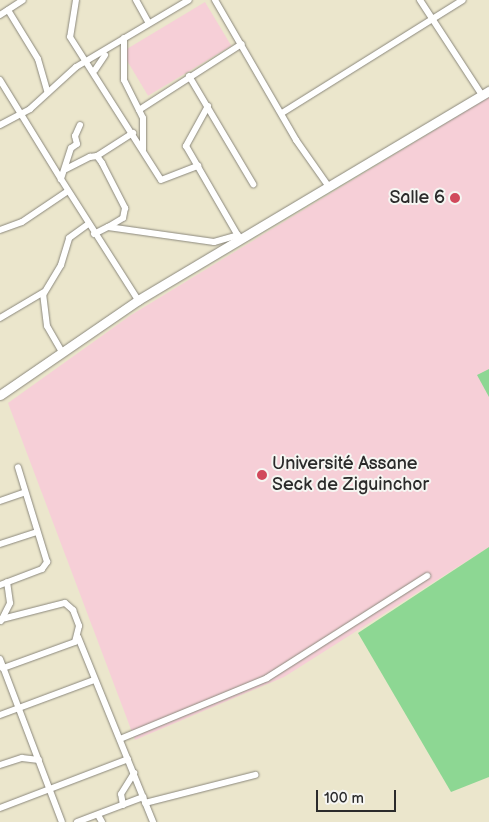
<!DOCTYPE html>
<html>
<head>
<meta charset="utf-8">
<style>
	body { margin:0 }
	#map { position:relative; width:489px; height:822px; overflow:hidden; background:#ebe6cc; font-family:"Balsamiq Sans",sans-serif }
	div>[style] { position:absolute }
	.built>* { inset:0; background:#f6cfd7; transform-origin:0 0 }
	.green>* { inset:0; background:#8dd793 }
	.roads { filter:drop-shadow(0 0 1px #8b887c) drop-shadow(0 0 1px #8b887c) }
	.street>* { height:6px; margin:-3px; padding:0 3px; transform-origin:3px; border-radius:3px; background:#fff }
	.secondary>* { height:9px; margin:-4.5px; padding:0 4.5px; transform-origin:4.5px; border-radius:4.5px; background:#fff }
	.dots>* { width:14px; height:14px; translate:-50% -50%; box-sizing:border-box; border:2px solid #f6f6f2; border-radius:50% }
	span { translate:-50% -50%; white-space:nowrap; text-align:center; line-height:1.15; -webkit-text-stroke:4px #f6f6f2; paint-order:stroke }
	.poi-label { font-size:18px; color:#2b2b2b }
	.right { translate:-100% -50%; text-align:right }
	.left { translate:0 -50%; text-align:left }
	.scale { position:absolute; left:316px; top:790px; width:80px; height:22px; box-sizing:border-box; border:2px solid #2b2b2b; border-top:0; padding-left:6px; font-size:15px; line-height:18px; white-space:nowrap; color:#2b2b2b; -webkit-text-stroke:4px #f6f6f2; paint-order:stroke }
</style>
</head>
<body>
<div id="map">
	<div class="built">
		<i style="left:205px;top:2px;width:51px;height:97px;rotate:59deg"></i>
		<i style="clip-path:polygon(489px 97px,489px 547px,284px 677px,135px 740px,8px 403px,131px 315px)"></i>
	</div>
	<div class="green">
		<i style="clip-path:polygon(489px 369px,489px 397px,477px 375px)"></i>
		<i style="clip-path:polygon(489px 547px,489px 777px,451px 792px,358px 633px)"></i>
	</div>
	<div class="roads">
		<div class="street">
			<i style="left:76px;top:0;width:37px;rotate:99deg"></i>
			<i style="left:70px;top:37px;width:169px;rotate:57.5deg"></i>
			<i style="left:161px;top:180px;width:40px;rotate:-21deg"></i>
			<i style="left:136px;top:0;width:26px;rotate:61deg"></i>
			<i style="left:215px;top:0;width:162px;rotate:59.9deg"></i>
			<i style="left:296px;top:140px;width:57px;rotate:54.9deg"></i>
			<i style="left:420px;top:0;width:113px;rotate:56.9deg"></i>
			<i style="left:8px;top:10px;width:57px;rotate:58.5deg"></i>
			<i style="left:38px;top:59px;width:35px;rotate:74deg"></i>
			<i style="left:0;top:15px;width:27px;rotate:-33deg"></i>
			<i style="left:124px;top:38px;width:42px;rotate:90deg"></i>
			<i style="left:124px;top:80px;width:42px;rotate:63.4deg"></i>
			<i style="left:143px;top:118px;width:32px;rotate:90deg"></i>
			<i style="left:95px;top:70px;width:18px;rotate:-56deg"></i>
			<i style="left:189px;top:76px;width:126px;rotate:59.3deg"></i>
			<i style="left:0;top:80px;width:116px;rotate:58.4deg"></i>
			<i style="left:208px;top:106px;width:46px;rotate:118.8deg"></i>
			<i style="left:186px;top:146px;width:108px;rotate:59.9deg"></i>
			<i style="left:139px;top:110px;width:122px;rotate:-32.7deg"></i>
			<i style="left:282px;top:113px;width:213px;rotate:-32deg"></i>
			<i style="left:0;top:125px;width:34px;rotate:-28deg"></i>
			<i style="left:30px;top:109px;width:62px;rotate:-42.4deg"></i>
			<i style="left:76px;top:67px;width:131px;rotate:-30.7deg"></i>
			<i style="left:80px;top:125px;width:12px;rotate:114deg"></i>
			<i style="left:75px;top:136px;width:8px;rotate:76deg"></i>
			<i style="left:77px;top:144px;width:7px;rotate:146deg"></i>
			<i style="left:71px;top:148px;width:33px;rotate:108deg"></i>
			<i style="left:61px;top:179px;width:143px;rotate:57.5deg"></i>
			<i style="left:97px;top:156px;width:43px;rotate:-32.6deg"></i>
			<i style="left:66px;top:169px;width:27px;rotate:-27deg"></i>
			<i style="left:90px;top:157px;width:7px;rotate:-8deg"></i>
			<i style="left:97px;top:156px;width:9px;rotate:54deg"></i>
			<i style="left:102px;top:163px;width:51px;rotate:62.9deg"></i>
			<i style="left:125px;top:208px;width:10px;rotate:101deg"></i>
			<i style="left:123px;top:218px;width:17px;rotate:149deg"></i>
			<i style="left:0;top:230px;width:23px;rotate:-20deg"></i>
			<i style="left:22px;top:222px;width:55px;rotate:-34deg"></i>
			<i style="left:94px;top:234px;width:16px;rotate:-27deg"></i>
			<i style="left:108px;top:227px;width:107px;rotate:8.1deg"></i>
			<i style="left:214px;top:242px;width:25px;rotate:-16deg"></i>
			<i style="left:0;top:318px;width:51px;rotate:-30.6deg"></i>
			<i style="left:62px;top:352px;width:30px;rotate:-120deg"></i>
			<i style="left:47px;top:326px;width:31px;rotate:-97deg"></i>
			<i style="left:43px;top:295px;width:35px;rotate:-59deg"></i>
			<i style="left:61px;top:265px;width:28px;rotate:-73deg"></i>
			<i style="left:69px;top:238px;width:24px;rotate:-36deg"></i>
			<i style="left:0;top:501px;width:24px;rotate:-19deg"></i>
			<i style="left:0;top:544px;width:38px;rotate:-18deg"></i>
			<i style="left:0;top:585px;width:45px;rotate:-20.9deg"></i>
			<i style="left:42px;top:569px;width:9px;rotate:-54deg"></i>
			<i style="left:47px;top:562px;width:99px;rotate:-107deg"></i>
			<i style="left:2px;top:619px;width:65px;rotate:-14.3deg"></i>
			<i style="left:65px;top:603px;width:11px;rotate:41deg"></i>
			<i style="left:73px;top:610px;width:17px;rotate:69deg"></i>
			<i style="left:79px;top:626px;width:16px;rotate:104deg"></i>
			<i style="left:75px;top:642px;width:77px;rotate:160.1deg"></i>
			<i style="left:1px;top:621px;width:20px;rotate:-63deg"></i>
			<i style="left:10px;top:603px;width:21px;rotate:-98deg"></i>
			<i style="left:78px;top:637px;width:200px;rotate:67.9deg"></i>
			<i style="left:0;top:659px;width:174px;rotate:69.2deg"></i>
			<i style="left:0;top:715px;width:100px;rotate:-20.4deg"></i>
			<i style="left:120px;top:739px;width:159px;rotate:-22.5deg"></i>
			<i style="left:267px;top:678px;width:190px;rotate:-32.5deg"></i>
			<i style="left:0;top:765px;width:23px;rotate:-18deg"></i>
			<i style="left:22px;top:758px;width:17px;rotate:7deg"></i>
			<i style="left:145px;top:803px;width:114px;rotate:-14.3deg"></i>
			<i style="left:123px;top:805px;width:11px;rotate:-100deg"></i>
			<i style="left:121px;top:794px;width:25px;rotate:-58deg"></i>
			<i style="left:0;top:808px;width:137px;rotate:-20.9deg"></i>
			<i style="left:98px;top:815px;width:8px;rotate:60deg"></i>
			<i style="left:77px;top:822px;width:71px;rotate:-20.7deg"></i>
		</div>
		<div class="secondary">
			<i style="left:0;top:395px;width:168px;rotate:-34.5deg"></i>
			<i style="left:138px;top:300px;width:409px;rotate:-30.8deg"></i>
		</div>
	</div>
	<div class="dots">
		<i style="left:455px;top:198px;background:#d1495b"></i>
		<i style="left:262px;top:475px;background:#d1495b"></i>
	</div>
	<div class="poi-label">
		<span class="right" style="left:445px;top:198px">Salle 6</span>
		<span class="left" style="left:272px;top:475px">Université Assane<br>Seck de Ziguinchor</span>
	</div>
	<div class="scale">100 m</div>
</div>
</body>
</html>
